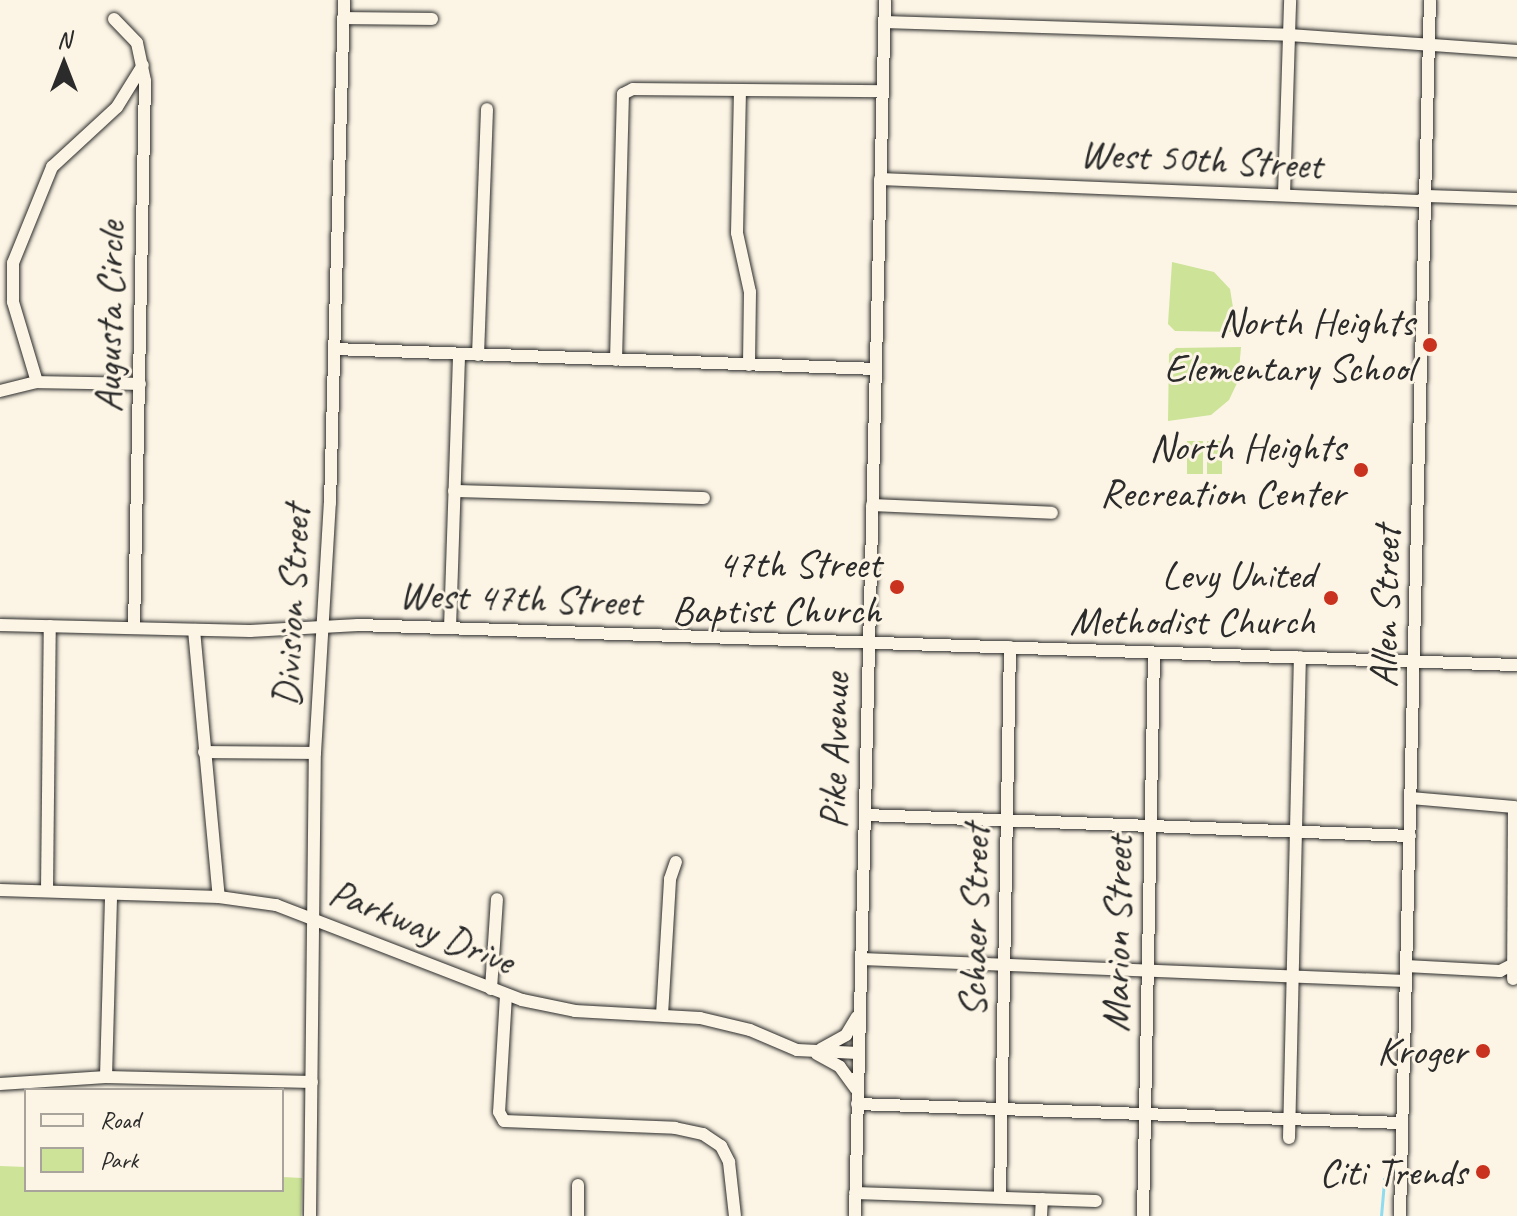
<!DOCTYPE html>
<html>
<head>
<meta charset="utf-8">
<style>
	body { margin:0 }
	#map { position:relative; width:1517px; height:1216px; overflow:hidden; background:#fcf5e5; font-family:Caveat,sans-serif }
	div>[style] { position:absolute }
	.green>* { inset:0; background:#cce398; transform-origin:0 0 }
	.stream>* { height:3px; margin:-1.5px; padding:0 1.5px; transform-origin:1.5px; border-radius:1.5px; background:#8fdbef }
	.roads { filter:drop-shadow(0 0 2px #2b2b2b) drop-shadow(0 0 2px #2b2b2b) }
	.minor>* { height:12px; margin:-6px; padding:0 6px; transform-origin:6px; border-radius:6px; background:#fcf5e5 }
	.dots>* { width:22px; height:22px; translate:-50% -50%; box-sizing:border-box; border:4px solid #fcf5e5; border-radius:50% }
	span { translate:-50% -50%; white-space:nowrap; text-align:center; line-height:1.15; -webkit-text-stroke:6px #fcf5e5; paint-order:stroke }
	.street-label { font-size:40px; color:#2b2b2b }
	.poi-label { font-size:40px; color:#2b2b2b }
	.right { translate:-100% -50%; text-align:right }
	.legend { position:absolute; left:24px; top:1088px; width:260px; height:104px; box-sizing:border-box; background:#fcf5e5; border:2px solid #a8a49b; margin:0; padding:10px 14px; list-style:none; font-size:24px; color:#2b2b2b }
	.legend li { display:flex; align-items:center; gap:16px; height:40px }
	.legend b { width:40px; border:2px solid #a8a49b }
	.north { position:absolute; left:24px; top:24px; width:80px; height:80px; -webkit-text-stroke:6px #fcf5e5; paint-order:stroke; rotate:0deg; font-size:22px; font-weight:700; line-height:32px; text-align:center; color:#2b2b2b }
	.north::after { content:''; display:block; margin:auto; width:28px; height:36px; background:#2b2b2b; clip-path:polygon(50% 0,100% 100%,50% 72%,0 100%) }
</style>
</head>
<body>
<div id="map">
	<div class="green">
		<i style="clip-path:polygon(1172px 262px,1214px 272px,1230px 289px,1237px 332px,1175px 331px,1168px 324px)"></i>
		<i style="clip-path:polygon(1241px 347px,1238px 381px,1229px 400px,1211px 415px,1168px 421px,1169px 354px,1176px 348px)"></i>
		<i style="left:1203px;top:441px;width:33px;height:16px;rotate:90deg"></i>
		<i style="left:1207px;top:441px;width:15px;height:33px"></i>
		<i style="clip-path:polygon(0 1166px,26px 1167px,26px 1190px,282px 1190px,282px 1177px,302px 1178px,301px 1216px,0 1216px)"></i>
	</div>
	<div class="stream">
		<i style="left:1381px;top:1216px;width:37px;rotate:-85deg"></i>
		<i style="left:1384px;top:1179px;width:13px;rotate:-42deg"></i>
	</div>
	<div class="roads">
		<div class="minor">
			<i style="left:343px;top:18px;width:89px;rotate:0.6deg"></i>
			<i style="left:114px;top:19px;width:33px;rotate:46deg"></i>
			<i style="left:137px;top:43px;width:39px;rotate:78deg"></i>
			<i style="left:145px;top:81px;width:547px;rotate:91.15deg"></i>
			<i style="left:884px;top:22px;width:405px;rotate:1.8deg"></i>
			<i style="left:1289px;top:35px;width:229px;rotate:4deg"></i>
			<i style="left:740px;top:90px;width:143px;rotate:91.2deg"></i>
			<i style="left:737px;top:233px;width:60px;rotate:77.6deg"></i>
			<i style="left:750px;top:292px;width:73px;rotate:90.8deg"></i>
			<i style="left:880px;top:179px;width:539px;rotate:2.34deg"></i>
			<i style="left:1419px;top:201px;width:9px;rotate:-32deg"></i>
			<i style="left:1427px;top:196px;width:90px;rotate:1.9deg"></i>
			<i style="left:1284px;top:195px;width:195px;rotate:-88.2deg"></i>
			<i style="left:334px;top:349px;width:542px;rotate:2.11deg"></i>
			<i style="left:478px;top:355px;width:246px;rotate:-87.9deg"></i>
			<i style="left:616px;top:360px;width:266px;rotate:-88.5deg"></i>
			<i style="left:623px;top:94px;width:11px;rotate:-27deg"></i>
			<i style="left:633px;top:89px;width:249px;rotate:0.5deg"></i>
			<i style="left:37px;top:382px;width:84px;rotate:-106.7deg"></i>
			<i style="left:13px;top:302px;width:39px;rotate:-90deg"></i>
			<i style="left:13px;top:263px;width:104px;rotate:-67.9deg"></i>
			<i style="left:52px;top:167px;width:88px;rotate:-42.7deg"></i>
			<i style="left:117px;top:107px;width:49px;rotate:-58.2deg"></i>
			<i style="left:0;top:391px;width:38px;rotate:-14deg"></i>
			<i style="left:37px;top:382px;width:103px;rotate:1.1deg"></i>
			<i style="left:454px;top:491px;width:250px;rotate:1.6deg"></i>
			<i style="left:872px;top:505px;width:180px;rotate:2.5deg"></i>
			<i style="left:0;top:625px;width:250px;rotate:1.4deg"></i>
			<i style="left:250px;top:631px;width:108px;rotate:-3.2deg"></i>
			<i style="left:358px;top:625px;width:1160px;rotate:1.98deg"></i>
			<i style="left:450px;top:628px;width:274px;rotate:-88.1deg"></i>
			<i style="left:194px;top:630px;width:268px;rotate:84.7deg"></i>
			<i style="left:204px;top:752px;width:111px;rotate:0.5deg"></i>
			<i style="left:1411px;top:798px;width:103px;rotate:5deg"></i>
			<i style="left:1514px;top:807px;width:172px;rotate:90.3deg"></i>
			<i style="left:866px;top:815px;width:544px;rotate:2.21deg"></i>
			<i style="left:0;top:890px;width:219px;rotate:1.8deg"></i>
			<i style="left:219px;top:897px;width:58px;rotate:8deg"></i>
			<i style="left:276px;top:905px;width:264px;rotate:21.1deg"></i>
			<i style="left:522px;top:1000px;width:54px;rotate:11.7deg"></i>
			<i style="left:575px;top:1011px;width:125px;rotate:3.2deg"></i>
			<i style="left:700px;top:1018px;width:51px;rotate:13.5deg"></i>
			<i style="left:750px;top:1030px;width:51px;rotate:23.1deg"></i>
			<i style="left:797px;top:1050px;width:61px;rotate:2.8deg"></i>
			<i style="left:47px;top:891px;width:265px;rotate:-89.4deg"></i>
			<i style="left:862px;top:959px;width:544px;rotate:2.32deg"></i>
			<i style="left:1406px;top:966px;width:94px;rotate:3deg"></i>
			<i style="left:1500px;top:971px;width:11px;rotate:-27deg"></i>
			<i style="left:491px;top:989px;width:90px;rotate:-86.2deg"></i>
			<i style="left:506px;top:995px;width:117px;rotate:93.4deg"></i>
			<i style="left:499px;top:1112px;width:10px;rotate:61deg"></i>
			<i style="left:504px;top:1121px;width:171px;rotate:2.3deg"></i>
			<i style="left:675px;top:1128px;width:29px;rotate:12deg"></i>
			<i style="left:703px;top:1134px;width:22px;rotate:34deg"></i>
			<i style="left:721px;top:1146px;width:18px;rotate:63deg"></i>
			<i style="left:729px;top:1162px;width:54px;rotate:83.7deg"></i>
			<i style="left:662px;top:1015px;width:136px;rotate:-86.6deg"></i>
			<i style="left:670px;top:879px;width:18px;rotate:-71deg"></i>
			<i style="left:821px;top:1049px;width:29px;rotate:-29deg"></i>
			<i style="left:846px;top:1035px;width:21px;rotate:-59deg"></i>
			<i style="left:817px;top:1054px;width:26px;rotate:29deg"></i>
			<i style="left:840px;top:1067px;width:27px;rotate:54deg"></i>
			<i style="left:106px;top:1077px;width:183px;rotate:-88.4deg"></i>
			<i style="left:0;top:1084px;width:106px;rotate:-3.8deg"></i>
			<i style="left:106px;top:1077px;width:206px;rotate:1.4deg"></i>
			<i style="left:857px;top:1104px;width:544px;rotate:2deg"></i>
			<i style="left:1289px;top:1138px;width:481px;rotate:-88.7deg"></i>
			<i style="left:855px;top:1193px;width:241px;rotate:1.9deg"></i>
			<i style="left:1000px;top:1196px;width:549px;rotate:-88.96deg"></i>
			<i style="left:310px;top:1216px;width:463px;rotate:-89.4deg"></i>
			<i style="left:315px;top:753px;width:250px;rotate:-86.6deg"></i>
			<i style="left:330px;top:503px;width:503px;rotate:-88.41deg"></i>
			<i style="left:578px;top:1216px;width:31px;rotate:-90deg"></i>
			<i style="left:855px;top:1216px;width:1216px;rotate:-88.59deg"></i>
			<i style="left:1041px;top:1216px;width:17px;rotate:-87deg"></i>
			<i style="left:1143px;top:1216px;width:563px;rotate:-88.88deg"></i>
			<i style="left:1400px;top:1216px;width:1216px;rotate:-88.59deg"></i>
		</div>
	</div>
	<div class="dots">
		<i style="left:1430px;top:345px;background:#c8321e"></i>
		<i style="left:1361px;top:470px;background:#c8321e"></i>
		<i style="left:897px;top:587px;background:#c8321e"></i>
		<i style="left:1331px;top:598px;background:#c8321e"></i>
		<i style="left:1483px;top:1051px;background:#c8321e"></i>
		<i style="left:1483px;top:1172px;background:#c8321e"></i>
	</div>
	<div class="street-label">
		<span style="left:1201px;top:159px;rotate:3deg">West 50th Street</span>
		<span style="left:109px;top:317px;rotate:-89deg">Augusta Circle</span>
		<span style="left:520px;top:598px;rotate:2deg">West 47th Street</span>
		<span style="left:291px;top:606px;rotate:-87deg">Division Street</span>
		<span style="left:1385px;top:607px;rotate:-89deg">Allen Street</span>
		<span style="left:834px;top:751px;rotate:-89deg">Pike Avenue</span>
		<span style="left:974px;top:921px;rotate:-89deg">Schaer Street</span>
		<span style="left:422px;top:926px;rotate:22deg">Parkway Drive</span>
		<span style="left:1117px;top:934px;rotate:-89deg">Marion Street</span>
	</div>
	<div class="poi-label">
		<span class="right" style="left:1414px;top:345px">North Heights<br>Elementary School</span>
		<span class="right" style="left:1345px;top:470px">North Heights<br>Recreation Center</span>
		<span class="right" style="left:881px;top:587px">47th Street<br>Baptist Church</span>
		<span class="right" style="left:1315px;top:598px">Levy United<br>Methodist Church</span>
		<span class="right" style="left:1467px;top:1051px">Kroger</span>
		<span class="right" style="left:1467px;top:1172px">Citi Trends</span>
	</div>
	<ul class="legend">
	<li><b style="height:10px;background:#fcf5e5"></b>Road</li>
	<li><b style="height:22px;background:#cce398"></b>Park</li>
	</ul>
	<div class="north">N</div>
</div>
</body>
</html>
